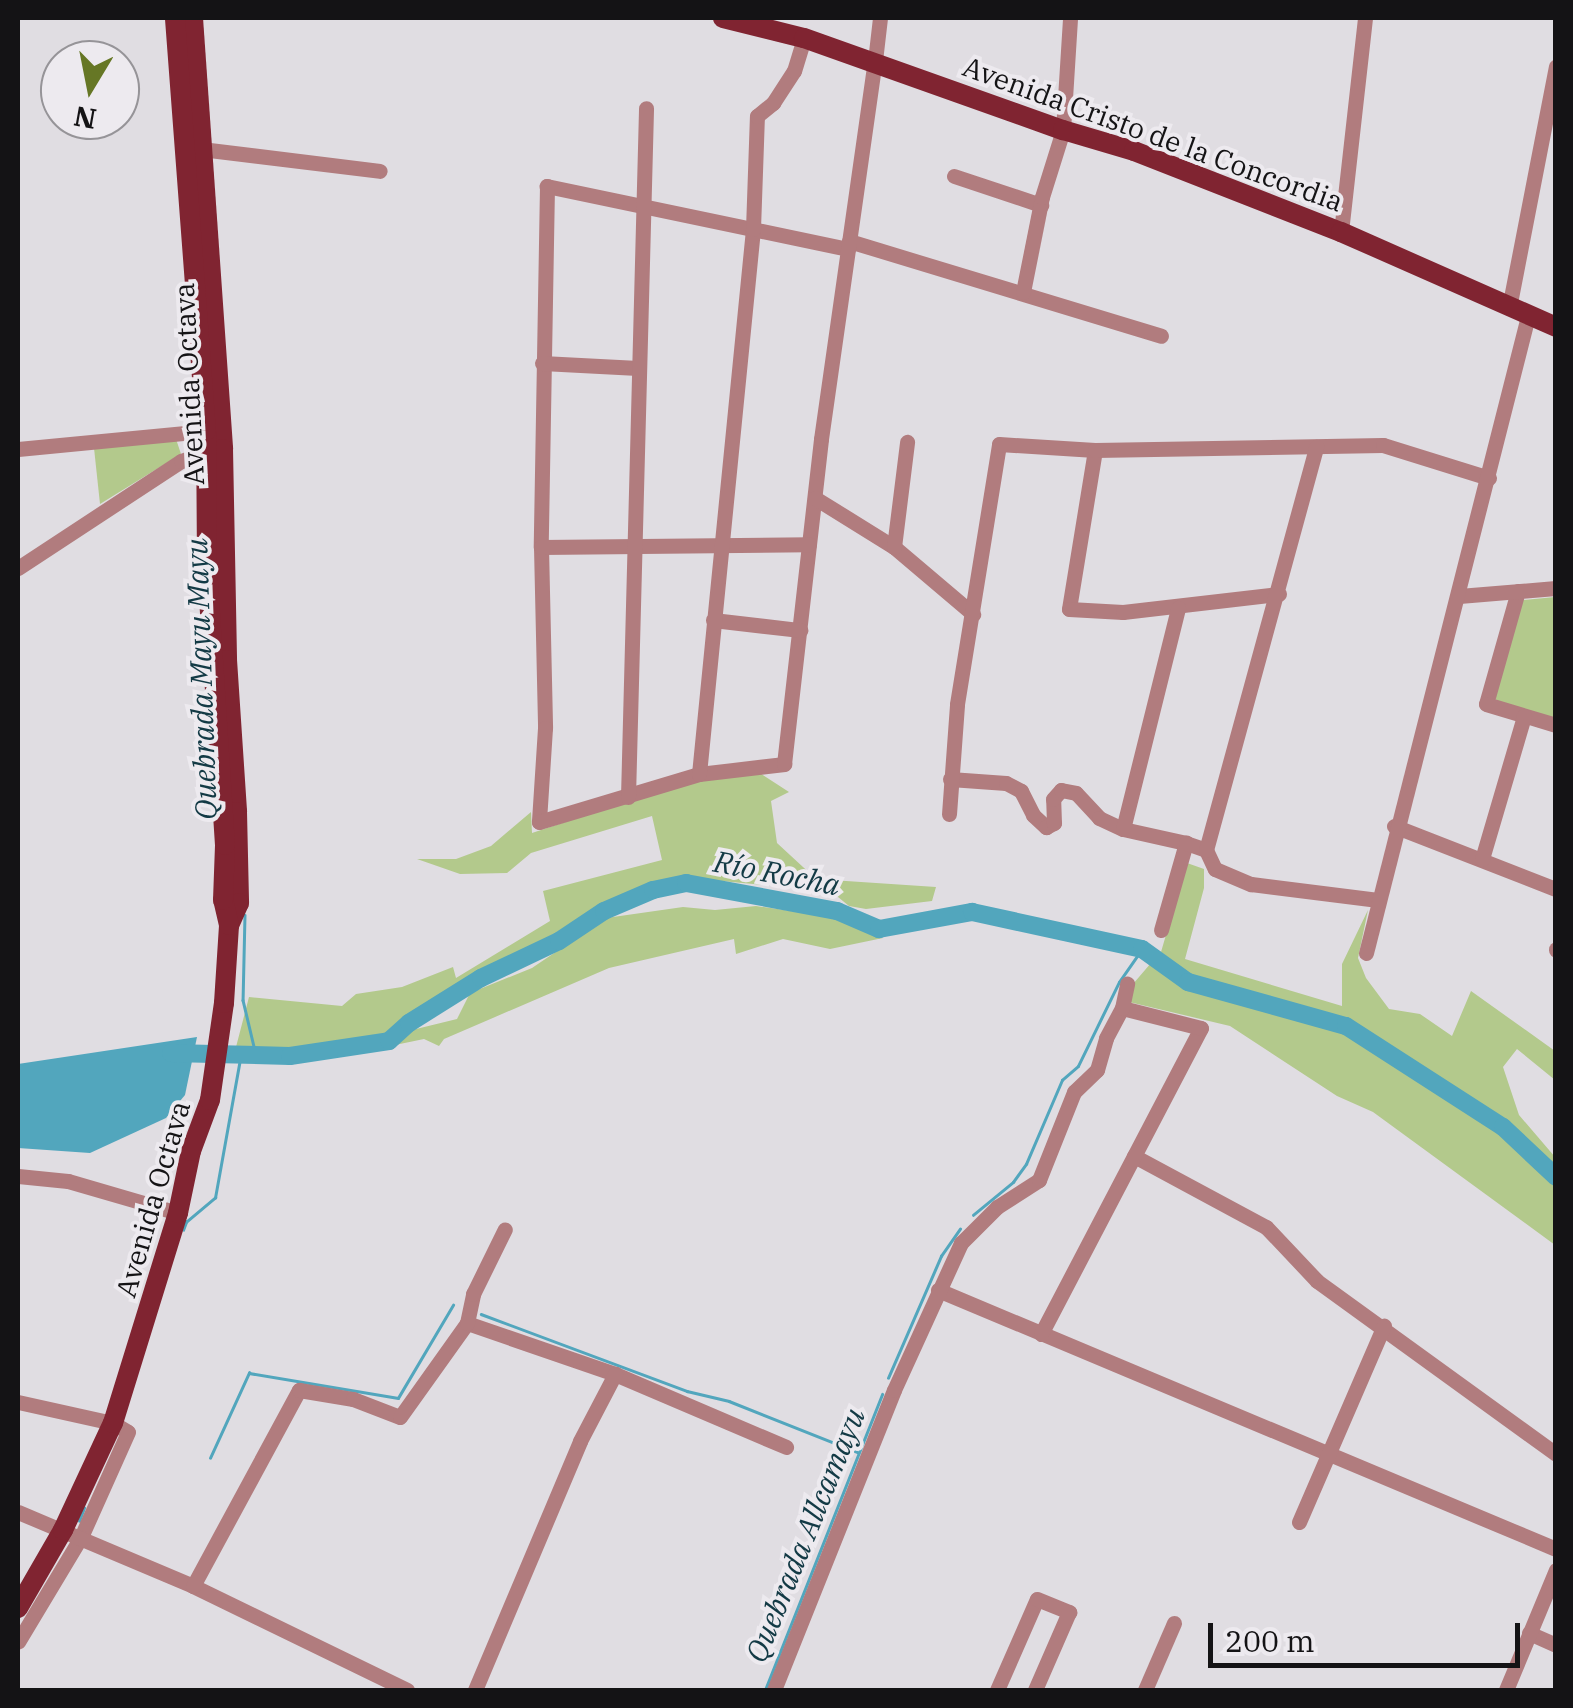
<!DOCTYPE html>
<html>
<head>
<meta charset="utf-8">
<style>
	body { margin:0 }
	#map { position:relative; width:1573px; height:1708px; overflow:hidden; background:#e0dde2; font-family:"IBM Plex Serif",serif }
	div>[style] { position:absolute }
	.green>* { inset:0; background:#b3c98c }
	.water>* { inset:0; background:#52a6bd }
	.stream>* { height:2.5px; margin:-1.25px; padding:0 1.25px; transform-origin:1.25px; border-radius:1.25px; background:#52a6bd }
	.river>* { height:18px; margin:-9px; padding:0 9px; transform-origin:9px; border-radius:9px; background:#52a6bd }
	.minor>* { height:15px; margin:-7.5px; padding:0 7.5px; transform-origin:7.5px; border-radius:7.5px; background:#b17c7e }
	.major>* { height:20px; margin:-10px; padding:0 10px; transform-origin:10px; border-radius:10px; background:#802431 }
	span { translate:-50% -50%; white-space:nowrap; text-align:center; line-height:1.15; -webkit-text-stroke:8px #edeaef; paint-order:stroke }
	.street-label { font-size:28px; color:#141315 }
	.water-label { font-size:30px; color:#133a45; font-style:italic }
	.frame { position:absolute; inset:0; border:20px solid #141315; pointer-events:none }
	.north { position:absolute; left:40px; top:40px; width:100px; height:100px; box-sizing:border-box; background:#edeaef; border:2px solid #969498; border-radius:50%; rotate:190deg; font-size:28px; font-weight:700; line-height:40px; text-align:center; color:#141315 }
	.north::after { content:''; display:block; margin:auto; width:35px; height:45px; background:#667725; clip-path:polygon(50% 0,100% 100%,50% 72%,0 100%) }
	.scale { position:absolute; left:1208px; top:1623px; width:312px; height:45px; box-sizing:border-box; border:5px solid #141315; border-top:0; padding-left:12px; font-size:30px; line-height:35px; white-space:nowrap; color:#141315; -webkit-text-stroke:8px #edeaef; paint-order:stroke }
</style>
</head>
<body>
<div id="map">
	<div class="green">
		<i style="clip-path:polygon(176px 439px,181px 454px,100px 504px,94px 448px)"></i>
		<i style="clip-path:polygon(1555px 597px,1555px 717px,1552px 718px,1497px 702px,1494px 694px,1523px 600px)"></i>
		<i style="clip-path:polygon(752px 768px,789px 792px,771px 801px,777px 843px,816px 879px,936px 887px,932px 901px,866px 909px,849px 906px,816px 879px,765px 885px,689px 878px,653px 882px,601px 904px,554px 934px,453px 986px,384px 1035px,289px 1048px,236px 1047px,249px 997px,342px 1006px,356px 994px,402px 987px,453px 967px,456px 978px,550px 921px,543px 891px,662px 860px,652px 816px,531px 853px,507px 873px,460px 874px,417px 859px,456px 859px,491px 846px,531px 812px,532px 833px,680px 784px)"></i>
		<i style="clip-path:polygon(1187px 863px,1204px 869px,1204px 888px,1185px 959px,1342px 1006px,1342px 964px,1368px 910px,1358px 958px,1366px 978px,1389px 1009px,1420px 1014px,1452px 1036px,1471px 991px,1555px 1051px,1555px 1080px,1517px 1049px,1503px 1067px,1519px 1115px,1555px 1157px,1555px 1168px,1510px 1123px,1347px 1019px,1213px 984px,1190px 975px,1161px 952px)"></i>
		<i style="clip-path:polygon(756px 906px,832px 917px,883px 938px,830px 949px,783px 939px,736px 954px,734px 939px,609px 968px,444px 1039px,439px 1046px,424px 1039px,395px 1045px,412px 1030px,457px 1019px,470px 993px,532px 968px,606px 918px,683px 907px,715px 910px)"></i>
		<i style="clip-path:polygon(1151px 963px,1190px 988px,1346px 1031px,1498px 1131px,1555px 1183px,1555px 1245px,1373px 1112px,1337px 1096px,1230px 1026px,1129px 1002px,1133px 984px)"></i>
	</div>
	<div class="water">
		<i style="clip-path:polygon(197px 1037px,185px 1095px,166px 1118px,90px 1153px,18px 1148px,18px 1064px)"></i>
	</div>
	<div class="stream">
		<i style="left:245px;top:915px;width:85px;rotate:91.3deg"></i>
		<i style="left:243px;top:1000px;width:57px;rotate:76.7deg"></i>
		<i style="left:973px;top:1215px;width:52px;rotate:-39.5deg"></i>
		<i style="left:1013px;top:1182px;width:22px;rotate:-54deg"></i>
		<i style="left:1026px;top:1164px;width:91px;rotate:-66.8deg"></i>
		<i style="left:1062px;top:1080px;width:21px;rotate:-41deg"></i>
		<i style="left:1078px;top:1066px;width:93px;rotate:-64deg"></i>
		<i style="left:1119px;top:982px;width:40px;rotate:-55.1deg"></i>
		<i style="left:183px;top:1230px;width:9px;rotate:-69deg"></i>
		<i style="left:186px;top:1222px;width:38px;rotate:-40deg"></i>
		<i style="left:215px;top:1198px;width:146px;rotate:-79.8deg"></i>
		<i style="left:481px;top:1314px;width:220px;rotate:20.5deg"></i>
		<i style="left:687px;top:1391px;width:43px;rotate:13.4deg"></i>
		<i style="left:729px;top:1401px;width:138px;rotate:21.7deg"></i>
		<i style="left:888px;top:1378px;width:133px;rotate:-66.5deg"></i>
		<i style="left:941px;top:1256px;width:33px;rotate:-55deg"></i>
		<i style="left:210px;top:1458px;width:94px;rotate:-65.4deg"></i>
		<i style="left:249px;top:1373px;width:151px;rotate:9.5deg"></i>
		<i style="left:398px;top:1398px;width:108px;rotate:-59.4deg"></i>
		<i style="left:79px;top:1521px;width:14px;rotate:-69deg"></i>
		<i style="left:765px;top:1690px;width:318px;rotate:-68.4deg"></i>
	</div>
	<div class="river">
		<i style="left:171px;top:1053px;width:119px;rotate:1.4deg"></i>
		<i style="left:290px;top:1056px;width:100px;rotate:-8.6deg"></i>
		<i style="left:389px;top:1041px;width:27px;rotate:-42deg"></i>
		<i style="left:409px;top:1023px;width:85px;rotate:-32deg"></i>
		<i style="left:481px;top:978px;width:86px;rotate:-25.4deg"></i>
		<i style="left:559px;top:941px;width:54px;rotate:-33.7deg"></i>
		<i style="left:604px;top:911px;width:53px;rotate:-23.2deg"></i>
		<i style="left:653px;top:890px;width:34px;rotate:-12deg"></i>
		<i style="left:686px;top:883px;width:154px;rotate:10.5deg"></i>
		<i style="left:837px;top:911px;width:46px;rotate:23.2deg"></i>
		<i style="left:879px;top:929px;width:95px;rotate:-10.4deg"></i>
		<i style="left:972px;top:912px;width:174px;rotate:12.3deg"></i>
		<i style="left:1142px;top:949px;width:57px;rotate:35.7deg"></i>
		<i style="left:1188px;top:982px;width:164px;rotate:15.6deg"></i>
		<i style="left:1346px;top:1026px;width:187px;rotate:32.8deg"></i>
		<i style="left:1503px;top:1127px;width:73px;rotate:43.3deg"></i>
	</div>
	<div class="minor">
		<i style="left:193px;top:148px;width:188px;rotate:7deg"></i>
		<i style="left:954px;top:176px;width:92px;rotate:18.4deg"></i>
		<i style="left:1341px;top:232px;width:215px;rotate:-83.6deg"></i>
		<i style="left:849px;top:241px;width:326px;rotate:16.9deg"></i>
		<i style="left:848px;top:249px;width:308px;rotate:-168.2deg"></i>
		<i style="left:547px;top:186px;width:361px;rotate:91deg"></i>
		<i style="left:541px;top:547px;width:181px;rotate:88.7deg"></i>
		<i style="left:545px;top:728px;width:94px;rotate:93.7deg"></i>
		<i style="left:539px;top:822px;width:167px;rotate:-16.7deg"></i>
		<i style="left:699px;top:774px;width:86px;rotate:-6.7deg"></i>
		<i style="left:784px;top:764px;width:327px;rotate:-83.5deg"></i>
		<i style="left:821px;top:439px;width:382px;rotate:-81.9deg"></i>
		<i style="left:875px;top:61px;width:43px;rotate:-83.4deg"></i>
		<i style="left:1023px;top:292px;width:97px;rotate:-78.7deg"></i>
		<i style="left:1042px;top:197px;width:70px;rotate:-72.6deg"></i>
		<i style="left:1063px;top:130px;width:112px;rotate:-86.4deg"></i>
		<i style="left:1509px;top:308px;width:246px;rotate:-79deg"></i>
		<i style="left:542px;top:363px;width:96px;rotate:3deg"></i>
		<i style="left:18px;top:449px;width:189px;rotate:-5.5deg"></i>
		<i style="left:1095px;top:450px;width:161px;rotate:99.3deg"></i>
		<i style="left:1069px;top:609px;width:54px;rotate:3.2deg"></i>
		<i style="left:1123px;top:612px;width:157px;rotate:-6.6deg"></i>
		<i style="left:815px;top:498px;width:93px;rotate:31.8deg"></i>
		<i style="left:894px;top:547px;width:104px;rotate:40.3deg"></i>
		<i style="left:541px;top:547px;width:268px;rotate:-0.6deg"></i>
		<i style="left:894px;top:547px;width:106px;rotate:-82.9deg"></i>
		<i style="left:18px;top:568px;width:195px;rotate:-33.3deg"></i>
		<i style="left:181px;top:461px;width:35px;rotate:-20deg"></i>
		<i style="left:1518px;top:591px;width:117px;rotate:105.8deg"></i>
		<i style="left:1486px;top:704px;width:73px;rotate:16.7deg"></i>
		<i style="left:1459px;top:596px;width:97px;rotate:-4.7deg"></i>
		<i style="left:713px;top:620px;width:88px;rotate:6.6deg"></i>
		<i style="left:699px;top:774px;width:548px;rotate:-84.34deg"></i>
		<i style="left:753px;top:229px;width:113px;rotate:-88deg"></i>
		<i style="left:757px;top:116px;width:21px;rotate:-39deg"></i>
		<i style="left:773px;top:103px;width:38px;rotate:-57deg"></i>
		<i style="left:794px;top:71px;width:34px;rotate:-73deg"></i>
		<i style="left:950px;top:779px;width:56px;rotate:4.1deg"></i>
		<i style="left:1006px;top:783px;width:17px;rotate:28deg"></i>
		<i style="left:1021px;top:791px;width:27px;rotate:63deg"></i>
		<i style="left:1033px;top:815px;width:18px;rotate:43deg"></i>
		<i style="left:1046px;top:827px;width:9px;rotate:-27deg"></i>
		<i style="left:1054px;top:823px;width:24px;rotate:-92deg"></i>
		<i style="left:1053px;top:799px;width:12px;rotate:-48deg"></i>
		<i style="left:1061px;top:790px;width:15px;rotate:11deg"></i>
		<i style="left:1076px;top:793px;width:34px;rotate:47deg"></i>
		<i style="left:1099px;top:818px;width:26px;rotate:25deg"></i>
		<i style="left:1123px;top:829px;width:65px;rotate:12.5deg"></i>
		<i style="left:628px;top:797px;width:689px;rotate:-88.5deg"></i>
		<i style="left:949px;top:814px;width:110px;rotate:-85.8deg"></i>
		<i style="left:957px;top:704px;width:263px;rotate:-80.8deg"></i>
		<i style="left:999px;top:444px;width:96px;rotate:3.6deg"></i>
		<i style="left:1095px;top:450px;width:288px;rotate:-1deg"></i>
		<i style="left:1383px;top:445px;width:111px;rotate:17.3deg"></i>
		<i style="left:1394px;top:826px;width:174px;rotate:21.3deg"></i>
		<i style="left:1123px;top:829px;width:228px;rotate:-76deg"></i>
		<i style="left:1206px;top:850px;width:21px;rotate:65deg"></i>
		<i style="left:1215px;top:869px;width:39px;rotate:23deg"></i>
		<i style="left:1251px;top:884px;width:128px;rotate:7.2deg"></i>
		<i style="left:1482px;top:859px;width:149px;rotate:-73.6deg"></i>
		<i style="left:1161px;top:930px;width:91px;rotate:-74deg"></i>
		<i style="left:1186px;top:843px;width:21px;rotate:19deg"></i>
		<i style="left:1206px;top:850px;width:418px;rotate:-74.7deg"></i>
		<i style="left:1556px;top:949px;width:1px;rotate:90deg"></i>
		<i style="left:1366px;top:953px;width:657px;rotate:-75.73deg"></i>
		<i style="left:1134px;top:1156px;width:150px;rotate:28.3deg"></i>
		<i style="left:1266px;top:1227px;width:74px;rotate:46.6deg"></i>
		<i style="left:1317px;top:1281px;width:295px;rotate:35.9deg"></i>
		<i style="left:18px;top:1176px;width:50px;rotate:5.7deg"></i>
		<i style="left:68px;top:1181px;width:115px;rotate:16.2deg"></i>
		<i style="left:938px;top:1290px;width:670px;rotate:22.74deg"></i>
		<i style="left:467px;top:1323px;width:157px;rotate:19deg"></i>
		<i style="left:615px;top:1374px;width:186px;rotate:23.1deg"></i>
		<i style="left:1041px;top:1334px;width:345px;rotate:-62.4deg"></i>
		<i style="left:1201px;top:1028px;width:81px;rotate:-165.8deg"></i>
		<i style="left:18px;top:1402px;width:97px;rotate:12.5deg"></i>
		<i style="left:113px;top:1423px;width:17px;rotate:31deg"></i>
		<i style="left:128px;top:1432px;width:115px;rotate:114.1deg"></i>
		<i style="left:81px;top:1537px;width:122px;rotate:121deg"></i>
		<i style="left:18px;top:1512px;width:190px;rotate:22.9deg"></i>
		<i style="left:193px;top:1586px;width:238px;rotate:25.9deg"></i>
		<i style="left:1299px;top:1522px;width:214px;rotate:-66.6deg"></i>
		<i style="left:193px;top:1586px;width:223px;rotate:-61.6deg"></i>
		<i style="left:299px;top:1390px;width:55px;rotate:9.5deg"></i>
		<i style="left:353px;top:1399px;width:50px;rotate:21deg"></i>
		<i style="left:400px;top:1417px;width:115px;rotate:-54.5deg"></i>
		<i style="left:467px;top:1323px;width:30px;rotate:-78deg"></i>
		<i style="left:473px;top:1294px;width:72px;rotate:-63.8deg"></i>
		<i style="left:1529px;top:1633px;width:30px;rotate:24deg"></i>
		<i style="left:475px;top:1690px;width:270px;rotate:-67.1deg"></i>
		<i style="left:580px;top:1441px;width:76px;rotate:-62.4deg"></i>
		<i style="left:774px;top:1690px;width:323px;rotate:-68.2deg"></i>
		<i style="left:894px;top:1390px;width:162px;rotate:-65.5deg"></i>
		<i style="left:961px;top:1243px;width:51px;rotate:-45deg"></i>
		<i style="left:997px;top:1207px;width:50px;rotate:-32.7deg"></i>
		<i style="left:1039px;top:1180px;width:95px;rotate:-68.3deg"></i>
		<i style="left:1074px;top:1092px;width:32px;rotate:-44deg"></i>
		<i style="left:1097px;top:1070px;width:33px;rotate:-74deg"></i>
		<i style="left:1106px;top:1038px;width:34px;rotate:-62deg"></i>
		<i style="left:1122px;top:1008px;width:25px;rotate:-78deg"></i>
		<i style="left:997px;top:1690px;width:99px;rotate:-66.3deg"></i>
		<i style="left:1037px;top:1599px;width:35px;rotate:22deg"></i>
		<i style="left:1069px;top:1612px;width:85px;rotate:113.6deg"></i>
		<i style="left:1145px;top:1690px;width:73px;rotate:-66.6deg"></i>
		<i style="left:1506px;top:1690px;width:130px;rotate:-67.4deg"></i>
	</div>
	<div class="major">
		<i style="left:193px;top:18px;width:432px;rotate:86deg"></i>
		<i style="left:223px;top:449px;width:211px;rotate:88.9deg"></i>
		<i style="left:227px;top:660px;width:152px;rotate:86.2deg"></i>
		<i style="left:237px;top:812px;width:91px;rotate:88.7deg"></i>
		<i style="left:239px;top:903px;width:24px;rotate:114deg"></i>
		<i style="left:723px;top:18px;width:83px;rotate:13.9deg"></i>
		<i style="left:804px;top:38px;width:275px;rotate:19.6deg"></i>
		<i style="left:1063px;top:130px;width:74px;rotate:16.5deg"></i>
		<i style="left:1134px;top:151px;width:222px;rotate:21.4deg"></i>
		<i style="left:1341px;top:232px;width:235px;rotate:23.8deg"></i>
		<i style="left:18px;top:1608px;width:90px;rotate:-60deg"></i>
		<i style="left:63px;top:1530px;width:118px;rotate:-65deg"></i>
		<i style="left:113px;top:1423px;width:220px;rotate:-72.8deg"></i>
		<i style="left:178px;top:1213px;width:63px;rotate:-78.2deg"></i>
		<i style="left:191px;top:1151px;width:54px;rotate:-69.6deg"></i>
		<i style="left:210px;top:1100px;width:98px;rotate:-81.8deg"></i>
		<i style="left:224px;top:1003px;width:78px;rotate:-86.3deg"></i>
		<i style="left:229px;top:925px;width:26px;rotate:-103deg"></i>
		<i style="left:223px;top:900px;width:55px;rotate:-87.9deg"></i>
		<i style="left:225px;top:845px;width:283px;rotate:-93.7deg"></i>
		<i style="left:207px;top:563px;width:132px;rotate:-90.4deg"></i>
		<i style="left:206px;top:431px;width:414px;rotate:-94.3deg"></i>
	</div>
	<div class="street-label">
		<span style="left:1153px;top:134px;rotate:20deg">Avenida Cristo de la Concordia</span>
		<span style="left:189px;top:384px;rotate:-93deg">Avenida Octava</span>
		<span style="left:153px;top:1199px;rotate:-74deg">Avenida Octava</span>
	</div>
	<div class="water-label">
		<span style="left:201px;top:679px;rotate:-92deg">Quebrada Mayu Mayu</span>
		<span style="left:777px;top:873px;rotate:11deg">Río Rocha</span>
		<span style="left:805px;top:1535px;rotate:-68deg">Quebrada Allcamayu</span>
	</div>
	<div class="frame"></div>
	<div class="north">N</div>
	<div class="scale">200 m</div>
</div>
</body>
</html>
